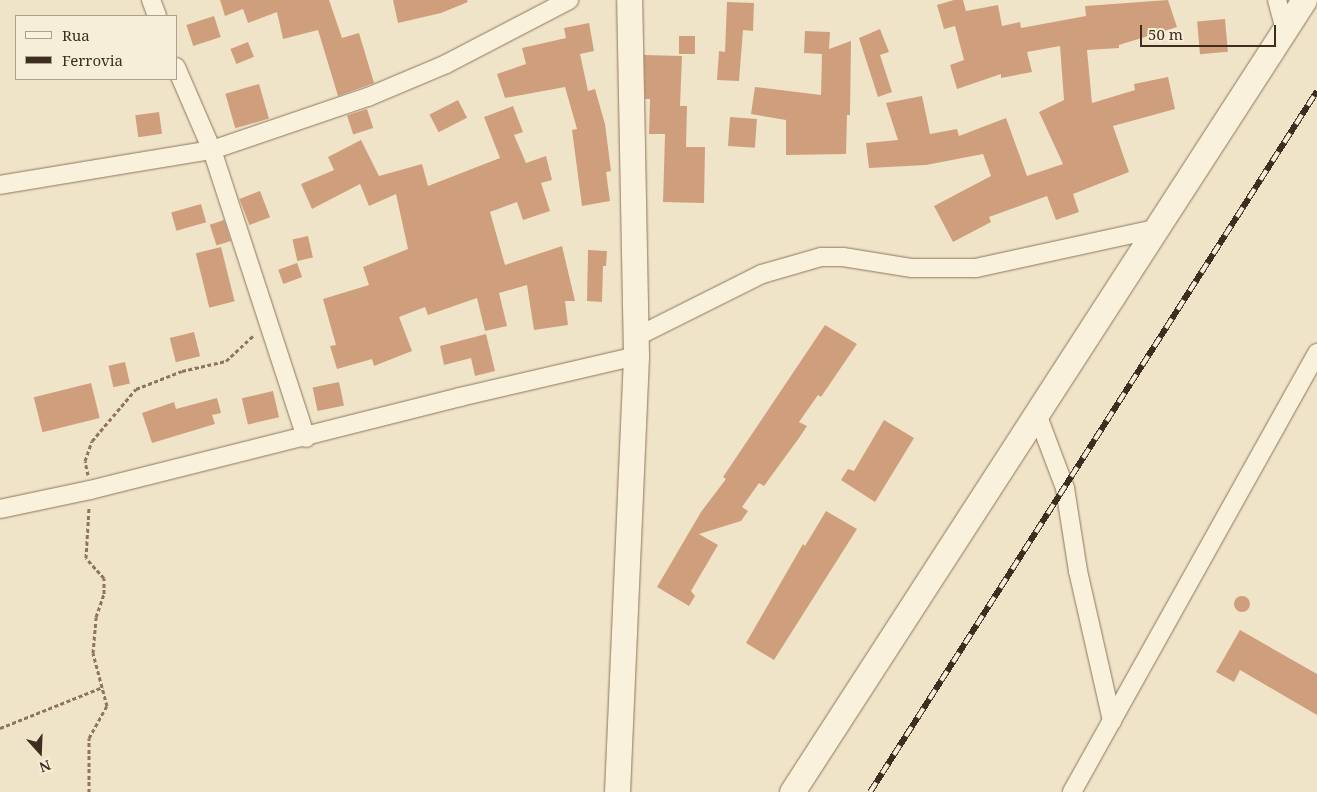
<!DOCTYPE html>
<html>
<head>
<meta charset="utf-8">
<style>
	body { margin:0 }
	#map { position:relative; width:1317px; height:792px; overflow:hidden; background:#f0e4c8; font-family:"Noto Serif",serif }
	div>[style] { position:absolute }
	.building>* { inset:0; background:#cf9f7d; transform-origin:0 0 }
	.round { border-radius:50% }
	.path>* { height:3px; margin-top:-1.5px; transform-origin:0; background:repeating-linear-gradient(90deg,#8d765c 0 4px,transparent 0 6.5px) }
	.roads { filter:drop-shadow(0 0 1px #8d765c) drop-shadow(0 0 1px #8d765c) }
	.street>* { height:18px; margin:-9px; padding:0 9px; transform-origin:9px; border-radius:9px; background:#faf1dc }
	.secondary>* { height:25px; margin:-12.5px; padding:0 12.5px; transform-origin:12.5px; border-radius:12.5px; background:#faf1dc }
	.rail>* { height:5.5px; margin-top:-2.75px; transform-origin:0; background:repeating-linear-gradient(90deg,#f7eed8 0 11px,#3d2e20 0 22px); box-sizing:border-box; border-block:1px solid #3d2e20 }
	span { translate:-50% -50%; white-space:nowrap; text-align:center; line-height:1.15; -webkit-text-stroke:4px #f7eed8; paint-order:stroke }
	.legend { position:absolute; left:15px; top:15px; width:162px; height:65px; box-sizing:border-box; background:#f7eed8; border:1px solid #ada18e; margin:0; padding:6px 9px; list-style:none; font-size:15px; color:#3d2e20 }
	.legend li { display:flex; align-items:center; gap:10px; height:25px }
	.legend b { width:25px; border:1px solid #ada18e }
	.north { position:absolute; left:15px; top:727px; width:50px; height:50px; -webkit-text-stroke:4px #f7eed8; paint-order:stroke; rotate:160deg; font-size:14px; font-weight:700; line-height:20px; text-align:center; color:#3d2e20 }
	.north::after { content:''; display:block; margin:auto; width:18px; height:22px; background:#3d2e20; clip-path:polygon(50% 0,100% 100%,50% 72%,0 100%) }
	.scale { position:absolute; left:1140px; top:25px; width:136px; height:22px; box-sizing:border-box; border:2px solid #3d2e20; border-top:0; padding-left:6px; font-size:15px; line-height:18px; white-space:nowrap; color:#3d2e20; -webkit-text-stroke:4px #f7eed8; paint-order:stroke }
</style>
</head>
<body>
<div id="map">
	<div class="building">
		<i style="clip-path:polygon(220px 0,329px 0,342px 38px,359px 33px,374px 83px,338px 96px,318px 30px,283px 39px,277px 12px,248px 23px,243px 9px,225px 16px)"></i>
		<i style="clip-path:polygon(393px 0,467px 0,468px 2px,441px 13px,398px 23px)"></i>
		<i style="clip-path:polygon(954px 0,963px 0,966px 11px,998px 5px,1002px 26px,1020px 22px,1021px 28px,1086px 16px,1085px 6px,1168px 0,1177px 27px,1119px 45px,1119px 48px,1087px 50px,1092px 103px,1135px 90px,1134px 84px,1168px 77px,1175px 109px,1113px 126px,1129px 172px,1073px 194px,1079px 212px,1056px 220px,1047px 196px,989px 217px,991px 222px,953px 242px,934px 206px,991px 176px,983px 154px,926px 165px,869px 168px,866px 143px,898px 140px,886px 103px,922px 96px,930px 134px,957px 129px,959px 136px,1006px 118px,1027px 176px,1063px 164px,1039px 112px,1064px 100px,1060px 46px,1027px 52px,1032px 72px,1001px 78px,1001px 74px,957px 89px,950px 65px,964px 60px,955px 26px,944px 29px,937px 5px)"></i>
		<i style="clip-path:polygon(727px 2px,754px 3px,753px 31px,743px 30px,739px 81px,717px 80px,719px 51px,725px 52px)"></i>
		<i style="left:214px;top:16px;width:22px;height:29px;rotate:72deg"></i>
		<i style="left:1225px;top:19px;width:33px;height:28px;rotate:85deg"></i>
		<i style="clip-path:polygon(589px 23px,594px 51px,580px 54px,588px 91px,595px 89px,605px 124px,611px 171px,606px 172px,610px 201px,582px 206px,572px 130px,577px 129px,565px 87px,505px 98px,497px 74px,526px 64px,522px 48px,566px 38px,564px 28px)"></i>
		<i style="clip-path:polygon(880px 29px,889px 52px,880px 55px,892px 92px,878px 97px,859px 38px)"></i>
		<i style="clip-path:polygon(805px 31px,830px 32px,829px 49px,851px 41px,850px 115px,847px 115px,846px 154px,786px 155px,786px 120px,751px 114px,755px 87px,821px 95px,822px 54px,804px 53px)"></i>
		<i style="left:679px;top:36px;width:16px;height:18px"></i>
		<i style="left:248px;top:42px;width:16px;height:19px;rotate:68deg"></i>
		<i style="clip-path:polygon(644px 55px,682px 56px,680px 106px,687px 106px,686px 147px,705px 147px,704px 203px,663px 202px,665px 134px,649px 134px,650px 99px,645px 99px)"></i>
		<i style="left:259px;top:84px;width:36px;height:35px;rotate:74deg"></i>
		<i style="left:458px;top:100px;width:20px;height:32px;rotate:63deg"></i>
		<i style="clip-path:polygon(513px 106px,523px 132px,514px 135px,526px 163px,546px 156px,552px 180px,541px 183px,550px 211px,523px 220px,517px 202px,490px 212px,505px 265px,562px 246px,575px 301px,565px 301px,568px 325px,534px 330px,527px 285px,499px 293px,507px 326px,485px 331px,477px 298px,428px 315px,425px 307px,399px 317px,412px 351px,374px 366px,372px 359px,337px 369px,330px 346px,336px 345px,323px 299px,369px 285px,363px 267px,408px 249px,396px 194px,369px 206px,360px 184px,312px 209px,301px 184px,334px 170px,328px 157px,361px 140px,379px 176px,422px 164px,428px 186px,500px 158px,484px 117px)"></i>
		<i style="left:367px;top:109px;width:20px;height:21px;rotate:72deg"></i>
		<i style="left:159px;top:112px;width:22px;height:24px;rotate:82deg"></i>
		<i style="left:730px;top:117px;width:27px;height:29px;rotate:4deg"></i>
		<i style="left:260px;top:191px;width:28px;height:22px;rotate:69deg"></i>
		<i style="left:201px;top:204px;width:19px;height:31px;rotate:74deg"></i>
		<i style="left:224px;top:220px;width:22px;height:15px;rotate:72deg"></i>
		<i style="left:308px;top:236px;width:22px;height:16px;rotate:77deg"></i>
		<i style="left:221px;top:247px;width:56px;height:26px;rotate:76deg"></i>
		<i style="clip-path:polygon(588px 250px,607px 251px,606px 266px,603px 266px,602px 302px,587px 301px)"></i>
		<i style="left:297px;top:263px;width:15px;height:20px;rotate:70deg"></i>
		<i style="clip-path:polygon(825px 325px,857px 344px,821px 397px,818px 395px,799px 422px,807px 426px,799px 438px,764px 486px,759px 483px,742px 507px,748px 511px,741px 521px,699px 534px,718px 545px,691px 591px,695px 596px,689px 606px,657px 587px,701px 512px,726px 479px,723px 477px)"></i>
		<i style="left:194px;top:332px;width:25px;height:25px;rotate:76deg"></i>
		<i style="clip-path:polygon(486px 334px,495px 371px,475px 376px,471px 358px,444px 365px,440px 346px)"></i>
		<i style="left:125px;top:362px;width:22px;height:17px;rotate:77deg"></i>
		<i style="left:339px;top:382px;width:24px;height:27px;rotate:78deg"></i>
		<i style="left:91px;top:383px;width:36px;height:59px;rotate:76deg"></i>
		<i style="left:273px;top:391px;width:27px;height:32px;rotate:77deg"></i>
		<i style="clip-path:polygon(217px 398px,221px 413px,212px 415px,215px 424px,152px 443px,142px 413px,174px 402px,176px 409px)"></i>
		<i style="clip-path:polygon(884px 420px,914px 438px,875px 502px,841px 480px,848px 469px,854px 471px)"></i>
		<i style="clip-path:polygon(826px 511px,857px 529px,774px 660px,746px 643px,803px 544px,805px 546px)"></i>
		<i class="round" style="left:1234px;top:596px;width:16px;height:16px"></i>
		<i style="clip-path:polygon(1240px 630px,1317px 674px,1317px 715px,1240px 670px,1234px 682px,1216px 672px)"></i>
	</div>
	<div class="path">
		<i style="left:88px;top:475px;width:14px;rotate:-102deg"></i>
		<i style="left:85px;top:461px;width:21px;rotate:-71deg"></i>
		<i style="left:92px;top:441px;width:68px;rotate:-49.8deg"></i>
		<i style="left:136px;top:389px;width:49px;rotate:-21.4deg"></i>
		<i style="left:182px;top:371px;width:45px;rotate:-12.8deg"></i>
		<i style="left:226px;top:361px;width:38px;rotate:-43deg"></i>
		<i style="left:0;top:728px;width:111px;rotate:-21.7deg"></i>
		<i style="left:89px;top:792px;width:54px;rotate:-90deg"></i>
		<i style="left:89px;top:738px;width:37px;rotate:-61deg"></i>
		<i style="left:107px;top:706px;width:55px;rotate:-104.8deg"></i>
		<i style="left:93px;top:653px;width:36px;rotate:-85deg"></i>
		<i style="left:96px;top:617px;width:24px;rotate:-71deg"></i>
		<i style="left:104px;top:594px;width:16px;rotate:-90deg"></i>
		<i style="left:104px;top:578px;width:27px;rotate:-132deg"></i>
		<i style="left:86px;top:558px;width:50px;rotate:-86.6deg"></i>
	</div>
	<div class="roads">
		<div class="street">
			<i style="left:151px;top:0;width:17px;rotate:69deg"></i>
			<i style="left:1277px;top:0;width:31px;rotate:75deg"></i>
			<i style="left:176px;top:67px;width:90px;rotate:66.6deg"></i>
			<i style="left:212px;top:150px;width:303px;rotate:71.9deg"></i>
			<i style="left:0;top:185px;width:215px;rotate:-9.4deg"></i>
			<i style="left:212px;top:150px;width:165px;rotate:-18.8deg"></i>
			<i style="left:368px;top:97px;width:85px;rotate:-22.9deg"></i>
			<i style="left:446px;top:64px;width:139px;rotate:-27.5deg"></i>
			<i style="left:636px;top:337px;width:141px;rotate:-26.6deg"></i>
			<i style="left:762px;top:274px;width:61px;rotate:-16.1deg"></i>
			<i style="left:821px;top:257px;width:22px"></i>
			<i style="left:843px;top:257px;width:70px;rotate:9.1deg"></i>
			<i style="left:912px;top:268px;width:64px"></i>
			<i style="left:976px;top:268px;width:183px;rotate:-12.3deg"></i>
			<i style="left:1037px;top:414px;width:79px;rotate:69.3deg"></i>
			<i style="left:1065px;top:488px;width:84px;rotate:81.1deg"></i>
			<i style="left:1078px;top:571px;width:154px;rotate:77.2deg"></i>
			<i style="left:0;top:509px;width:92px;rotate:-11.9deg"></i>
			<i style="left:90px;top:490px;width:382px;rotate:-14.1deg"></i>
			<i style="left:460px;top:397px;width:181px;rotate:-13.1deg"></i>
			<i style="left:1072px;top:792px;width:503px;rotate:-60.83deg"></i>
		</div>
		<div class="secondary">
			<i style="left:617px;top:792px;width:436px;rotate:-87.5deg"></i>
			<i style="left:636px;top:356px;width:356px;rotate:-91.1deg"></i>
			<i style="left:792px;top:792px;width:943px;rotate:-57.12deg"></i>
		</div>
	</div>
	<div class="rail">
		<i style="left:870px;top:792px;width:831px;rotate:-57.48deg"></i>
	</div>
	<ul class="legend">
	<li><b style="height:6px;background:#faf1dc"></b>Rua</li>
	<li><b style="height:6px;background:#3d2e20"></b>Ferrovia</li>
	</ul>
	<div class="north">N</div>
	<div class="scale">50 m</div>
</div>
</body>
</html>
